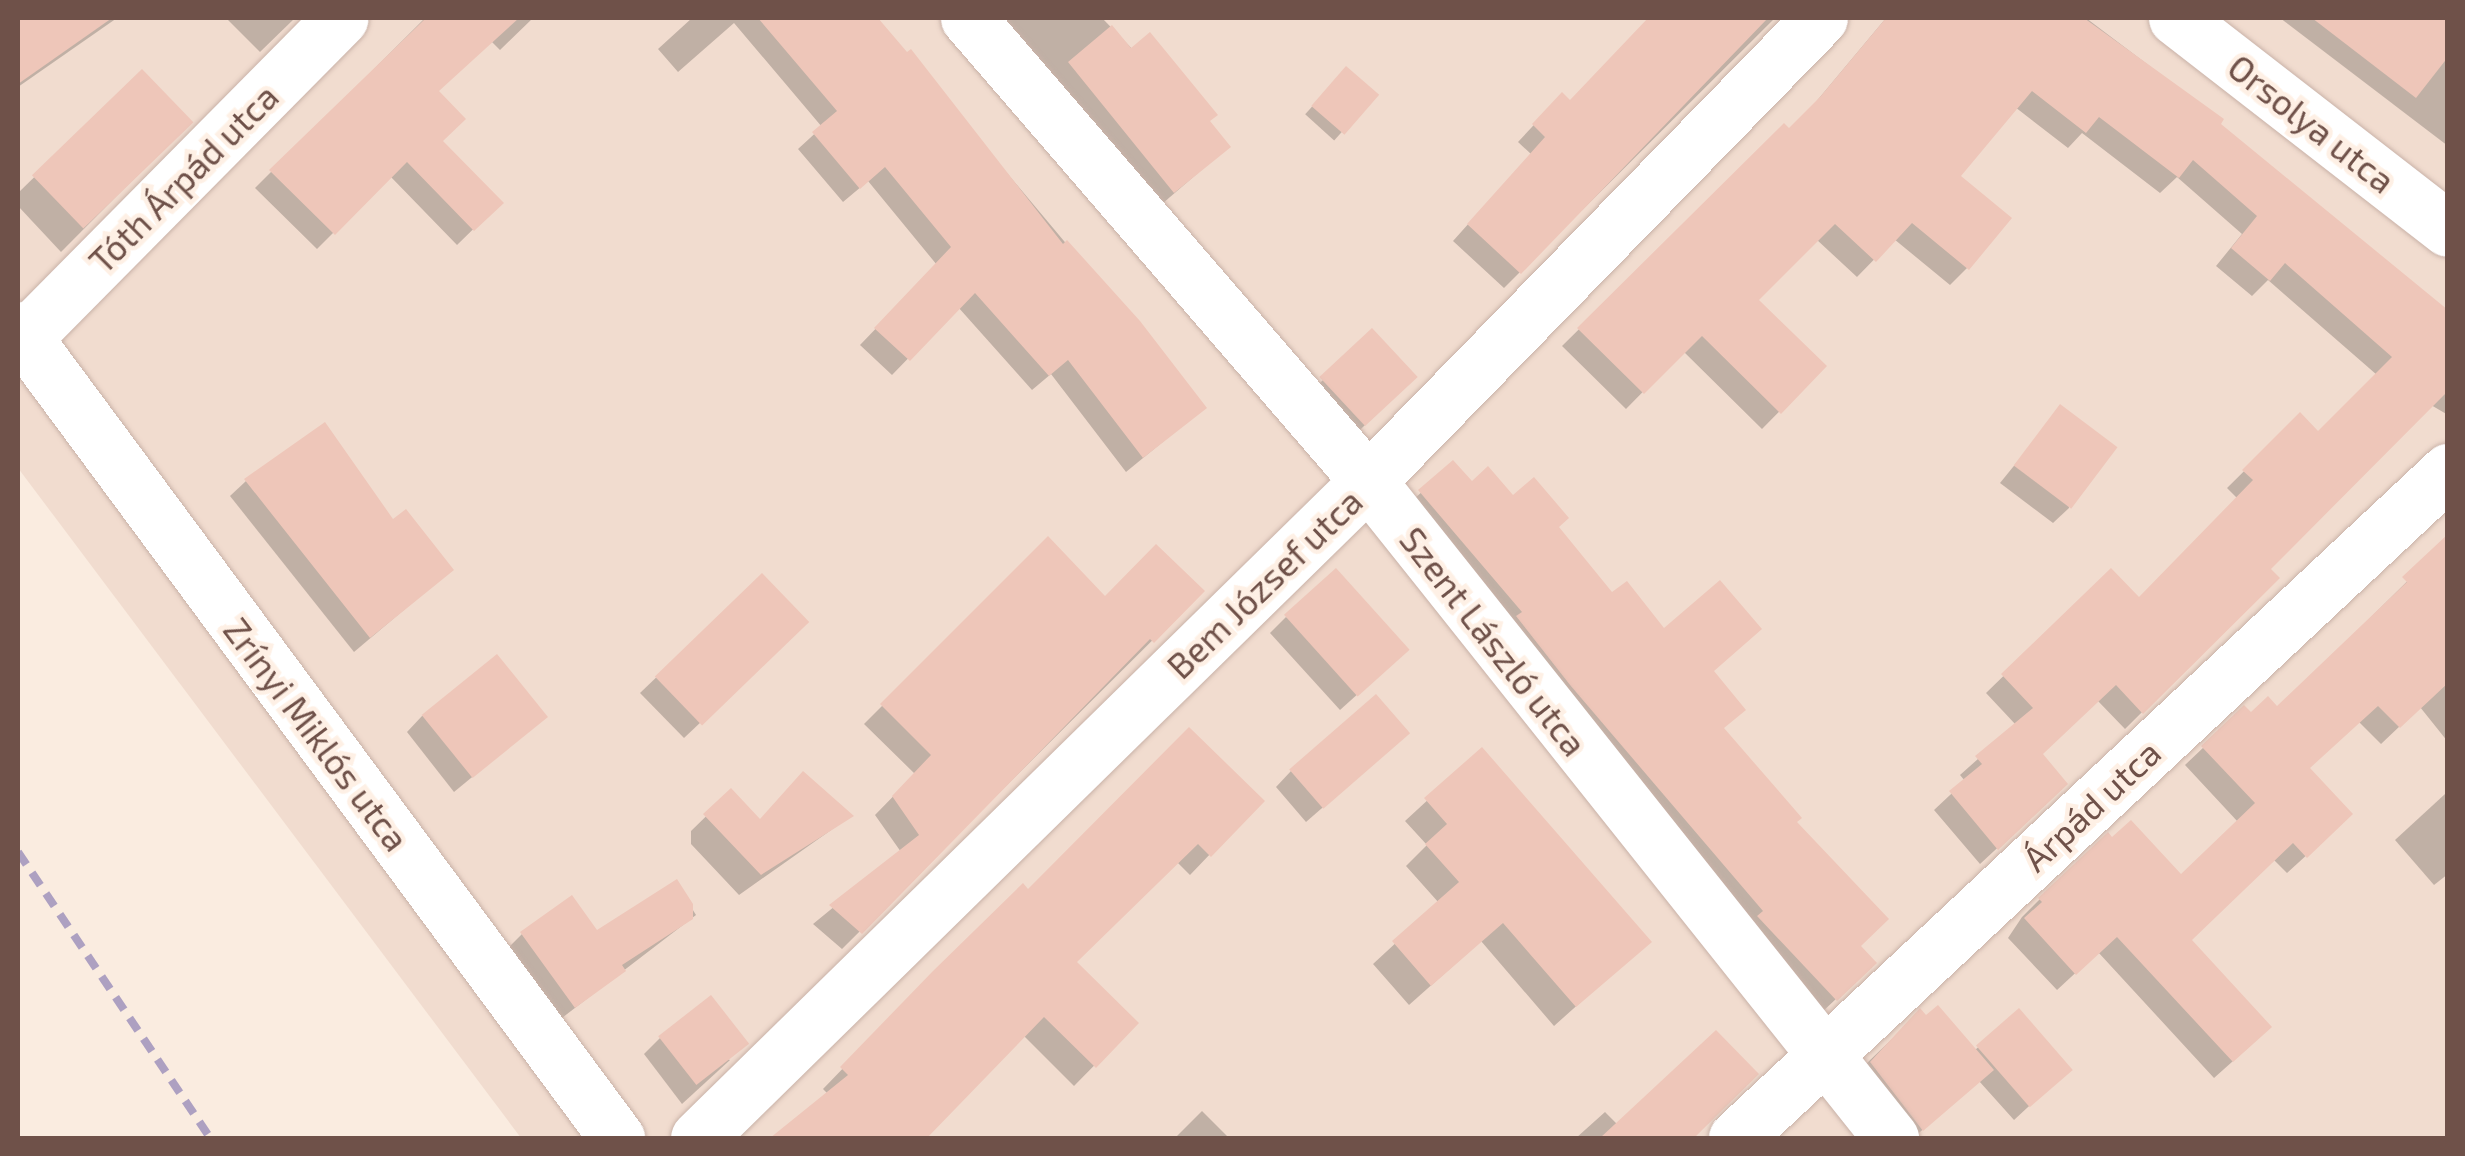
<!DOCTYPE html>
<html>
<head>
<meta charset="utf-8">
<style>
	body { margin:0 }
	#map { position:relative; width:2465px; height:1156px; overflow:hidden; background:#faece0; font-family:"Exo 2",sans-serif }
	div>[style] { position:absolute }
	.residential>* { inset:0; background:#f1dccf }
	.shadow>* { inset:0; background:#0003; transform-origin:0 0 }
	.building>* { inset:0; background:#eec6b9; transform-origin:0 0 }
	.roads { filter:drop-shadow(0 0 2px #c9b2a8) drop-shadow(0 0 2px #c9b2a8) }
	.street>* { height:55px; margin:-27.5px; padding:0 27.5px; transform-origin:27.5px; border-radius:27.5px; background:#fff }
	.secondary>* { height:55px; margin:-27.5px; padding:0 27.5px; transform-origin:27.5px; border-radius:27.5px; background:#fff }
	.rail>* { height:8px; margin-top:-4px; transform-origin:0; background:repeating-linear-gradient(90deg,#ada0c1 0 15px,transparent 0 25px) }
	span { translate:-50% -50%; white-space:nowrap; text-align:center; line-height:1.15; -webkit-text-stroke:9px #fef0e5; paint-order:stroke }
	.street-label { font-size:35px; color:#6f5149 }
	.frame { position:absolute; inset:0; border:20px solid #6f5149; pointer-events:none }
</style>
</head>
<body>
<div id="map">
	<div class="residential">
		<i style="clip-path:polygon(18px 18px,2447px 18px,2447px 1138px,521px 1138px,18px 468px)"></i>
	</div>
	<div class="shadow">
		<i style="clip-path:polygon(18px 18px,117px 18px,18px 87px)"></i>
		<i style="clip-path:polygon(226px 18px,295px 18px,260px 52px)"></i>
		<i style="clip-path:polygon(425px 18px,533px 18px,500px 50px,491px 41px,436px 92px,440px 141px,500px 203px,457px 245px,390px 176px,317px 249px,255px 188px)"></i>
		<i style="clip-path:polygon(692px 18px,877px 18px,1204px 408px,1126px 472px,1051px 374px,1032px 390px,958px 307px,892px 375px,860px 345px,937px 265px,868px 181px,843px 202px,798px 149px,822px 127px,734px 23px,678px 72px,658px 49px)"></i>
		<i style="clip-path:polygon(997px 18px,1102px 18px,1228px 147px,1155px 210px)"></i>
		<i style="clip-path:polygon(1656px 18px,1775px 18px,1504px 288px,1453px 241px,1531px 154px,1518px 142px,1546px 112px,1570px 103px)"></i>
		<i style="clip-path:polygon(1886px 18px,2086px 18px,2221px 120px,2217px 124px,2448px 311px,2448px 415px,2431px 405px,2268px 569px,2277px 578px,2125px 729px,2097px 700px,2040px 754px,2048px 801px,1980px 864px,1934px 810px,1965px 781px,1960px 775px,2016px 725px,1986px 693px,2111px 571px,2139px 600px,2238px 499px,2227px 488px,2300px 416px,2318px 434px,2377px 375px,2268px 280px,2252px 296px,2216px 266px,2242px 234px,2177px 177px,2160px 193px,2082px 133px,2068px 148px,2015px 107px,1958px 176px,1967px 268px,1950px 285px,1894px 239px,1857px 277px,1816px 239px,1756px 300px,1824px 366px,1762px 429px,1683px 351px,1626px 409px,1562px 346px,1784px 127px,1789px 131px,1805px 115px)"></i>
		<i style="clip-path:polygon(2280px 18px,2446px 18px,2448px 146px)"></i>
		<i style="left:1346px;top:69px;width:39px;height:61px;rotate:42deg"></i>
		<i style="clip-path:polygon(142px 72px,190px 122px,61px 252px,18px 206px,18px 193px)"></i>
		<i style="clip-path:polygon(1372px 331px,1399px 393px,1347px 442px,1307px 396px)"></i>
		<i style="clip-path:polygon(2061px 408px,2069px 508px,2053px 523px,2000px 483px)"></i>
		<i style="clip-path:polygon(1453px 464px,1471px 484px,1512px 498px,1556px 527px,1612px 595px,1711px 672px,1722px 729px,1794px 822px,1858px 946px,1874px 963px,1819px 1015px,1404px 508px)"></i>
		<i style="clip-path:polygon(246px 481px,392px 523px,451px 570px,354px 652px,230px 496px)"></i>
		<i style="clip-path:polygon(1048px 540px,1105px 599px,1202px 591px,842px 949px,813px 924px,901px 852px,875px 815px,915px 774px,864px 724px)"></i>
		<i style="clip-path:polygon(2448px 541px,2448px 742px,2420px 707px,2381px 744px,2359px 722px,2307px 769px,2332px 832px,2287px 873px,2273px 859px,2189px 940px,2251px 1045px,2214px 1078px,2098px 952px,2057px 990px,2008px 938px,2022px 917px,2040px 899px,2180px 878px,2238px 822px,2185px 765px,2244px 709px,2251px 716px,2277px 710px)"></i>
		<i style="clip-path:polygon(762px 576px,790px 638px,684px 738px,640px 693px)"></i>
		<i style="clip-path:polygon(1286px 617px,1390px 665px,1340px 710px,1270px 633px)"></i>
		<i style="clip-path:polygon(422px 716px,545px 717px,454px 792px,407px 732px)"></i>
		<i style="clip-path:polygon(1391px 748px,1306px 822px,1276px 787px,1291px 771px)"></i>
		<i style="clip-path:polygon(1482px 750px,1648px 942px,1554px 1026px,1481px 941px,1409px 1005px,1373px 964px,1439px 903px,1406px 866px,1427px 845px,1405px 821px)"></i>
		<i style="clip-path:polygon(731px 792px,759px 821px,851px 816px,739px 895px,691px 844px,691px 831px)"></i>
		<i style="clip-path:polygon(2445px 794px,2448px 874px,2434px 885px,2395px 840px)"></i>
		<i style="clip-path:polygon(1261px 801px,1190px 875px,1177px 862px,1073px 962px,1136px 1023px,1074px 1086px,1023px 1035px,924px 1138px,780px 1138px,829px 1095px,823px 1089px,935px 973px,1028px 892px)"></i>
		<i style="clip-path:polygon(676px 883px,696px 915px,558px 1021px,506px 950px,522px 934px,596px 934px)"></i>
		<i style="clip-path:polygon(2018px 1011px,2057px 1080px,2014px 1120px,1979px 1081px,1913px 1138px,1866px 1064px,1920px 1012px,1974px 1051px)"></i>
		<i style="clip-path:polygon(660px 1038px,730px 1060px,682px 1104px,644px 1054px)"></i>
		<i style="clip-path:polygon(1739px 1090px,1687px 1138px,1576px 1138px,1605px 1112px,1618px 1125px)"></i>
		<i style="clip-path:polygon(1202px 1111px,1229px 1138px,1175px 1138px)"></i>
	</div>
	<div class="building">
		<i style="clip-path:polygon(18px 18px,112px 18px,18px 84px)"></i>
		<i style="clip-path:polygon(426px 18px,519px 18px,439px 91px,466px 119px,443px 141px,504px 203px,474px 231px,407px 162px,335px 235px,269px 170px)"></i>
		<i style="clip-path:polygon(758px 18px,878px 18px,907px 52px,911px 49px,1063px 244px,1067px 240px,1140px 321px,1207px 408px,1143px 458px,1068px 360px,1049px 376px,975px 293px,910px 361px,874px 328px,951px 247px,885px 167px,860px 189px,812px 132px,837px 111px)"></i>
		<i style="clip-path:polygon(1648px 18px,1768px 18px,1521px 274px,1467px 224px,1545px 137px,1532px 124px,1562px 92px,1570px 100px)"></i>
		<i style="clip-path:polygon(1886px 18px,2084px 18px,2224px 119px,2221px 124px,2448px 310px,2448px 391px,2271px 569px,2280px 578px,2143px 714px,2116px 685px,2043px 754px,2068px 784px,1998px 850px,1949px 791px,1982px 764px,1975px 756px,2033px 708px,2001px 674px,2111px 568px,2139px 597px,2253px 480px,2242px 470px,2300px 412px,2318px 431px,2392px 357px,2285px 263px,2270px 281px,2231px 248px,2257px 216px,2193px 160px,2179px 178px,2099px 117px,2086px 133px,2032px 91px,1961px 176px,2012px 218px,1969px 270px,1912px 223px,1876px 262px,1835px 224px,1759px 300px,1827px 366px,1781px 414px,1702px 336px,1644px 394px,1577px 328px,1784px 123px,1789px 128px,1820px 97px)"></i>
		<i style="clip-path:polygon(2312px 18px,2448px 18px,2448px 57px,2416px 98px)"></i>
		<i style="clip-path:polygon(1112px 25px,1131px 48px,1150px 32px,1218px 115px,1210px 121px,1231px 147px,1174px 193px,1068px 62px)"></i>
		<i style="left:1346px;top:66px;width:44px;height:53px;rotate:41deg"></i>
		<i style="left:142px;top:69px;width:74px;height:153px;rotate:46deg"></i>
		<i style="left:1372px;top:328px;width:67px;height:72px;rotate:47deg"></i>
		<i style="left:2060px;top:404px;width:72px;height:77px;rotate:37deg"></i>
		<i style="clip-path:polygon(325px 422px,393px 519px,406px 509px,454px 570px,370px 638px,244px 479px)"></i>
		<i style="clip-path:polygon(1453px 460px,1472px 481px,1488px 466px,1513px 495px,1534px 477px,1569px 518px,1559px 527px,1612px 592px,1627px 581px,1664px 628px,1720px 580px,1762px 629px,1714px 671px,1746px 710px,1724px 728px,1802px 818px,1797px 822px,1889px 919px,1861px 946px,1877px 963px,1837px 1001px,1757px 916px,1763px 911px,1570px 685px,1516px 616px,1522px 612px,1418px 490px)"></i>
		<i style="clip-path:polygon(2448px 534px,2448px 683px,2400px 728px,2378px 706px,2310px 768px,2353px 814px,2307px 858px,2293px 843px,2192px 940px,2272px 1027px,2233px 1062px,2117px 937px,2076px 975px,2024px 918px,2042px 902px,2038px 898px,2108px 832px,2112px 837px,2131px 820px,2181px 874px,2255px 803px,2201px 746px,2244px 705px,2251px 712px,2268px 696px,2277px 706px,2407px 582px,2402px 577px)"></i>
		<i style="clip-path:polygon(1048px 536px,1105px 596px,1156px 544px,1205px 591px,1154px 643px,1150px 639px,862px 934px,829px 905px,919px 835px,892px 796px,931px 755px,880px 704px)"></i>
		<i style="left:1336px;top:568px;width:110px;height:70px;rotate:48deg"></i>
		<i style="left:762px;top:573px;width:68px;height:149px;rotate:46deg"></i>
		<i style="left:497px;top:654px;width:81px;height:97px;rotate:51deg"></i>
		<i style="left:1376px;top:694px;width:52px;height:115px;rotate:49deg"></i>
		<i style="clip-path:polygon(1189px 727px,1265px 801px,1211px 857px,1198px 844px,1077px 962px,1139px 1023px,1096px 1068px,1044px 1017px,927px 1138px,770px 1138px,848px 1075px,840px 1067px,933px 971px,1023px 883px,1028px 889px)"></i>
		<i style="clip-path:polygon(1482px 747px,1652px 942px,1576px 1007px,1503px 923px,1431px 986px,1392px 941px,1459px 882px,1425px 844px,1447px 824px,1424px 798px)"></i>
		<i style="clip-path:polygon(803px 771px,854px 816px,761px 875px,703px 814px,731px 788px,760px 819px)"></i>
		<i style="clip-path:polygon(677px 879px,693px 904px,693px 919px,622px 965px,626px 971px,575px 1008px,520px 932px,572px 895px,597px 930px)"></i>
		<i style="left:711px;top:995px;width:62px;height:67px;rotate:52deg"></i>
		<i style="clip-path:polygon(1938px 1005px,1994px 1070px,1923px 1131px,1870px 1062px,1920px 1008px,1926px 1015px)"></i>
		<i style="left:2019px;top:1008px;width:82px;height:57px;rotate:49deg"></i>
		<i style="clip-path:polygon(1716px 1030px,1759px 1074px,1694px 1138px,1600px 1138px)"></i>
	</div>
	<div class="roads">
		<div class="street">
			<i style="left:968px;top:18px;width:612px;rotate:49.18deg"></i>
			<i style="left:1368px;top:481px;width:840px;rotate:51.48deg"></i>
			<i style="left:2176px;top:18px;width:344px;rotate:37.8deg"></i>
			<i style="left:24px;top:338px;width:450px;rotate:-45.3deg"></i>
			<i style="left:698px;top:1138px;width:938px;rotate:-44.44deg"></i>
			<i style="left:1368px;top:481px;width:647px;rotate:-45.69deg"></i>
			<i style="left:1736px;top:1138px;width:976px;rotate:-43.13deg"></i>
		</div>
		<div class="secondary">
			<i style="left:18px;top:329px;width:1007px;rotate:53.48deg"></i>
		</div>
	</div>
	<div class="rail">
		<i style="left:18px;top:852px;width:344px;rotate:56.1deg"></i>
	</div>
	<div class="street-label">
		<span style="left:2312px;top:123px;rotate:38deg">Orsolya utca</span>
		<span style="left:183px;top:178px;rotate:-45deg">Tóth Árpád utca</span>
		<span style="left:1264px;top:583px;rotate:-44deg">Bem József utca</span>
		<span style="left:1494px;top:641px;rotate:52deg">Szent László utca</span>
		<span style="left:317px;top:734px;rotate:53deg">Zrínyi Miklós utca</span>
		<span style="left:2091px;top:805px;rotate:-43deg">Árpád utca</span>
	</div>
	<div class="frame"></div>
</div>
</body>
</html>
